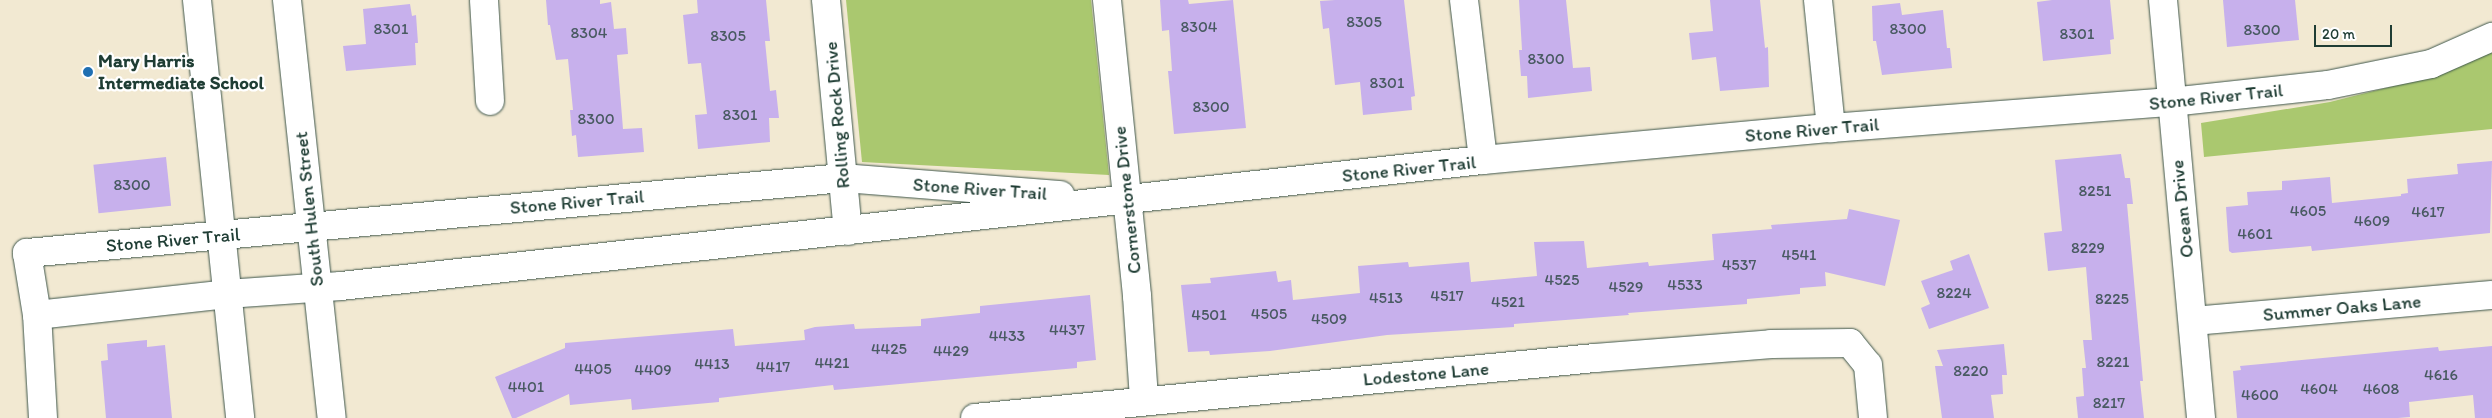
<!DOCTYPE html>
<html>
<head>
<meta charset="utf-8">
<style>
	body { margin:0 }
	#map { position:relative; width:2492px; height:418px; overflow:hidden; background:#f2e9d2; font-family:Itim,sans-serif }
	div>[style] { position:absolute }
	.green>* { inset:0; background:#aac86f }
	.building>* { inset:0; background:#c7b0ec; transform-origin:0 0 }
	.roads { filter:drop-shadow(0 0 1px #3f574c) drop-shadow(0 0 1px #3f574c) }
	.street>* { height:28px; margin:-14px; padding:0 14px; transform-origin:14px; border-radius:14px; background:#fff }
	.secondary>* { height:28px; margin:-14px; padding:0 14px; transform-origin:14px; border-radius:14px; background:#fff }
	.dots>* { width:14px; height:14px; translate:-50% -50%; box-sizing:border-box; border:2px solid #fff; border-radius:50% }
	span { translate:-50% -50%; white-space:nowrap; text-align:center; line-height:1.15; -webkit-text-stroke:4.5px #fff; paint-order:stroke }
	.number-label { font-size:16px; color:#495a62 }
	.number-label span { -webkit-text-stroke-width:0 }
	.poi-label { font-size:19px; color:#1f3d34; font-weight:700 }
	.left { translate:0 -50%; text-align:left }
	.street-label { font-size:19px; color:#1f3d34 }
	.scale { position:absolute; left:2314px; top:25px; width:78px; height:22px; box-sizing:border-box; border:2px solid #1f3d34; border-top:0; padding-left:6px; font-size:15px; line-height:18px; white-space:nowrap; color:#1f3d34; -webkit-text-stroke:4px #fff; paint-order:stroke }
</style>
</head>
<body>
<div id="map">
	<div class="green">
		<i style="clip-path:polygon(846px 0,1091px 0,1109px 175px,862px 162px)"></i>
		<i style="clip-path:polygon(2492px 52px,2492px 129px,2204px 157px,2201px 123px,2330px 102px,2445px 73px)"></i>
	</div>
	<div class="building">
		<i style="clip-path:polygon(546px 0,600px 0,600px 4px,611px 2px,614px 29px,626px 28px,628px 54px,617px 55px,623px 129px,642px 128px,644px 152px,578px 157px,576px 135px,572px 136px,570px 110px,573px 110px,568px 59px,556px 60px,550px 25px,548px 25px)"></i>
		<i style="clip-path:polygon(697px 0,766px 0,770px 41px,765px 41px,770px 91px,776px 90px,779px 118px,769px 118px,770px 142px,698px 149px,695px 115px,707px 114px,701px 63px,688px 64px,683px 15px,698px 13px)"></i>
		<i style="clip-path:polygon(1160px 0,1188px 0,1189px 4px,1233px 0,1246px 128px,1174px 134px,1168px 71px,1172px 71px,1169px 30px,1162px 31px)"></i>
		<i style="clip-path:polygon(1335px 0,1404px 0,1415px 96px,1411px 97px,1412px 110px,1363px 115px,1360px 82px,1335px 85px,1329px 28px,1323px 29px,1320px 1px)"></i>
		<i style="clip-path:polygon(1519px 0,1566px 0,1573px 68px,1590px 67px,1592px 91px,1528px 98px,1527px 76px,1521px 76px,1519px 50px,1522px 50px)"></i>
		<i style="clip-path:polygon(1710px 0,1760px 0,1765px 48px,1768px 47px,1769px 87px,1720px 91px,1716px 57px,1692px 60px,1689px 33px,1713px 31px)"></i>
		<i style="clip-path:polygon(2052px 0,2110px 0,2114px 39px,2110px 40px,2111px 54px,2043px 61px,2037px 2px)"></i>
		<i style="clip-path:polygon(2223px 0,2295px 0,2299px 40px,2227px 47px)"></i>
		<i style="clip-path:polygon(1900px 3px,1902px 15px,1943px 10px,1947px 48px,1950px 48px,1952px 68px,1882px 75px,1876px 41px,1873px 41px,1872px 6px)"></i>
		<i style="clip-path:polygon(410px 4px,412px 16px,416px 15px,418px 43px,415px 43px,416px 65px,346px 71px,343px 46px,366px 44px,363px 9px)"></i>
		<i style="clip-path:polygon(2121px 154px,2125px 178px,2130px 178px,2133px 204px,2127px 204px,2143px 381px,2140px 381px,2144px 418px,2078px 418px,2076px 397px,2084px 396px,2082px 368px,2086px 368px,2083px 340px,2092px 340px,2086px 267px,2048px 271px,2044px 233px,2062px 231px,2055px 160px)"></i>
		<i style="left:166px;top:157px;width:49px;height:73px;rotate:84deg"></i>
		<i style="clip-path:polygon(2492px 161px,2490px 233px,2312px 251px,2311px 246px,2232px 253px,2229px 251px,2226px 207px,2248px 205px,2247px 192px,2282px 190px,2282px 181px,2330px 177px,2332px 203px,2401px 196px,2401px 194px,2408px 193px,2407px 179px,2458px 174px,2457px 164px)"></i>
		<i style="clip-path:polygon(1849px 209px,1900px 220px,1885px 286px,1825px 272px,1826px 286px,1800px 288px,1800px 294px,1747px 299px,1747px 304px,1628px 313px,1629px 315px,1514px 324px,1514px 327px,1387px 335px,1270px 351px,1210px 355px,1209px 351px,1188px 352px,1181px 285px,1211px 283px,1210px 278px,1276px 271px,1278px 282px,1291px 280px,1293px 300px,1360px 293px,1358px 266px,1408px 262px,1409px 267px,1469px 262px,1471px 282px,1537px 276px,1534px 242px,1584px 241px,1587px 268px,1648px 262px,1649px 266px,1714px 260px,1712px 234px,1772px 229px,1771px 225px,1847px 219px)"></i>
		<i style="clip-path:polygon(1969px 254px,1989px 308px,1929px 329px,1921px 308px,1930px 304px,1921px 281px,1953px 270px,1950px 261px)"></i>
		<i style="clip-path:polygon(1090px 295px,1096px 360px,1077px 362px,1077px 368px,834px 390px,833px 385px,719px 398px,719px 402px,632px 410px,631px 399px,570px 405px,569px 394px,516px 418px,512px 418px,495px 377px,565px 348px,565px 343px,733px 329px,735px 346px,805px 340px,804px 330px,815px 327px,854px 324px,855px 329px,921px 326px,921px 319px,980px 313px,980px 306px)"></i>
		<i style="clip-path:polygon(147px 340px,147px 347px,165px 345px,172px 418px,106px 418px,101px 361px,108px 360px,107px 344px)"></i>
		<i style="clip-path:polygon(2004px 344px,2007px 375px,2002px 375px,2003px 394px,1991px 395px,1994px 418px,1942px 418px,1935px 366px,1943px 366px,1937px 350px)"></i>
		<i style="clip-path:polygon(2492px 346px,2492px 418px,2475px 418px,2473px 395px,2409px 402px,2410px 417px,2398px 418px,2237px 418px,2233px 371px,2241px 370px,2240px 366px,2438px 347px,2439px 351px)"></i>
	</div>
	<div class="roads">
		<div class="street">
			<i style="left:484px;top:0;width:101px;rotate:86.6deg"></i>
			<i style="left:826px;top:0;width:232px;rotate:84.6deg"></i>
			<i style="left:1107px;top:0;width:298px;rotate:84.2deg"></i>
			<i style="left:1137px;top:296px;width:104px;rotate:86.1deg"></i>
			<i style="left:1464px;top:0;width:161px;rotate:83.2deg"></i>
			<i style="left:1818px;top:0;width:129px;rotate:84.2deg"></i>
			<i style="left:2163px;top:0;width:420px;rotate:84.8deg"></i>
			<i style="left:37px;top:315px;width:191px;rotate:-6.3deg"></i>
			<i style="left:227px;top:294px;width:114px;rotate:-4deg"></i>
			<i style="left:341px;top:286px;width:1149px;rotate:-6.3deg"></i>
			<i style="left:1483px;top:160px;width:349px;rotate:-5.3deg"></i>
			<i style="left:1831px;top:128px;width:341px;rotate:-4.4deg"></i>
			<i style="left:2171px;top:102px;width:158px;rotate:-6.2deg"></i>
			<i style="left:2328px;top:85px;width:105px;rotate:-11.5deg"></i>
			<i style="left:2431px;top:64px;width:67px;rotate:-23.9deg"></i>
			<i style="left:2193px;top:321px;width:300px;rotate:-5deg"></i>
			<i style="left:43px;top:418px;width:103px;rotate:-93.3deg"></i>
			<i style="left:37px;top:315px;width:63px;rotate:-99.2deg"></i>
			<i style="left:27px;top:253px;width:819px;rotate:-5.25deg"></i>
			<i style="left:843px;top:178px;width:218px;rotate:4.5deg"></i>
			<i style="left:975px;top:418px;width:623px;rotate:-5.53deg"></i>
			<i style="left:1595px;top:358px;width:177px;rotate:-4.5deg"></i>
			<i style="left:1771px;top:344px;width:79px;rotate:-0.7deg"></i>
			<i style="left:1850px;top:343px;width:28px;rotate:51deg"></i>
			<i style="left:1868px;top:365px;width:53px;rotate:84.6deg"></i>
		</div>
		<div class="secondary">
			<i style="left:197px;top:0;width:420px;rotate:84.1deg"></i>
			<i style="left:287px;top:0;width:420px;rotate:83.9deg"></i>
		</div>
	</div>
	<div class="dots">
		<i style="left:88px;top:72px;background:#1f6fb2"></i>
	</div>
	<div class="number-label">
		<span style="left:1364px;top:22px">8305</span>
		<span style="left:1199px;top:27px">8304</span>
		<span style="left:391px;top:29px">8301</span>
		<span style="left:1908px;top:29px">8300</span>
		<span style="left:2262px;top:30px">8300</span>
		<span style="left:589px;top:33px">8304</span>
		<span style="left:2077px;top:34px">8301</span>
		<span style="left:728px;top:36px">8305</span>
		<span style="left:1546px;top:59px">8300</span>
		<span style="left:1387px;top:83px">8301</span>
		<span style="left:1211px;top:107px">8300</span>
		<span style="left:740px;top:115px">8301</span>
		<span style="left:596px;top:119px">8300</span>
		<span style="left:132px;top:185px">8300</span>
		<span style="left:2095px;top:191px">8251</span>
		<span style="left:2308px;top:211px">4605</span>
		<span style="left:2428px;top:212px">4617</span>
		<span style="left:2372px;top:221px">4609</span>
		<span style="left:2255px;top:234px">4601</span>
		<span style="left:2088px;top:248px">8229</span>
		<span style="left:1799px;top:255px">4541</span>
		<span style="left:1739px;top:265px">4537</span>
		<span style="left:1562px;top:280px">4525</span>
		<span style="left:1685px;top:285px">4533</span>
		<span style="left:1626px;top:287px">4529</span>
		<span style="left:1954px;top:293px">8224</span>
		<span style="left:1447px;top:296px">4517</span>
		<span style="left:1386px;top:298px">4513</span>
		<span style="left:2112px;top:299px">8225</span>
		<span style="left:1508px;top:302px">4521</span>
		<span style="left:1269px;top:314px">4505</span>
		<span style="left:1209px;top:315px">4501</span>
		<span style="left:1329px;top:319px">4509</span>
		<span style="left:1067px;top:330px">4437</span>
		<span style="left:1007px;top:336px">4433</span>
		<span style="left:889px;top:349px">4425</span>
		<span style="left:951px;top:351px">4429</span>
		<span style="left:2113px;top:362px">8221</span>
		<span style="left:832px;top:363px">4421</span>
		<span style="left:712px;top:364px">4413</span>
		<span style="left:773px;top:367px">4417</span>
		<span style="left:593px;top:369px">4405</span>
		<span style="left:653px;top:370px">4409</span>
		<span style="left:1971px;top:371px">8220</span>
		<span style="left:2441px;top:375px">4616</span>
		<span style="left:526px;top:387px">4401</span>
		<span style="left:2319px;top:389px">4604</span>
		<span style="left:2381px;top:389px">4608</span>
		<span style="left:2260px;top:395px">4600</span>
		<span style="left:2109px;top:403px">8217</span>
	</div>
	<div class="poi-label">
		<span class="left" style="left:98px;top:72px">Mary Harris<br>Intermediate School</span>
	</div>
	<div class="street-label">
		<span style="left:2216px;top:97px;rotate:-6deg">Stone River Trail</span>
		<span style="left:837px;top:115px;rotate:-95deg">Rolling Rock Drive</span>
		<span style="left:1812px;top:130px;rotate:-5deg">Stone River Trail</span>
		<span style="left:1409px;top:169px;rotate:-6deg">Stone River Trail</span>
		<span style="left:980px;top:189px;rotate:4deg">Stone River Trail</span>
		<span style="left:1127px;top:200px;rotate:-96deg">Cornerstone Drive</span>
		<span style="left:577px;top:202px;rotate:-5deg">Stone River Trail</span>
		<span style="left:309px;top:209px;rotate:-96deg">South Hulen Street</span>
		<span style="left:2182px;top:209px;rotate:-96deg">Ocean Drive</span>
		<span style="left:173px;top:240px;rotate:-5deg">Stone River Trail</span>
		<span style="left:2342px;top:308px;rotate:-5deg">Summer Oaks Lane</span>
		<span style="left:1426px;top:374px;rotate:-5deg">Lodestone Lane</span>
	</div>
	<div class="scale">20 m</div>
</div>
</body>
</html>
